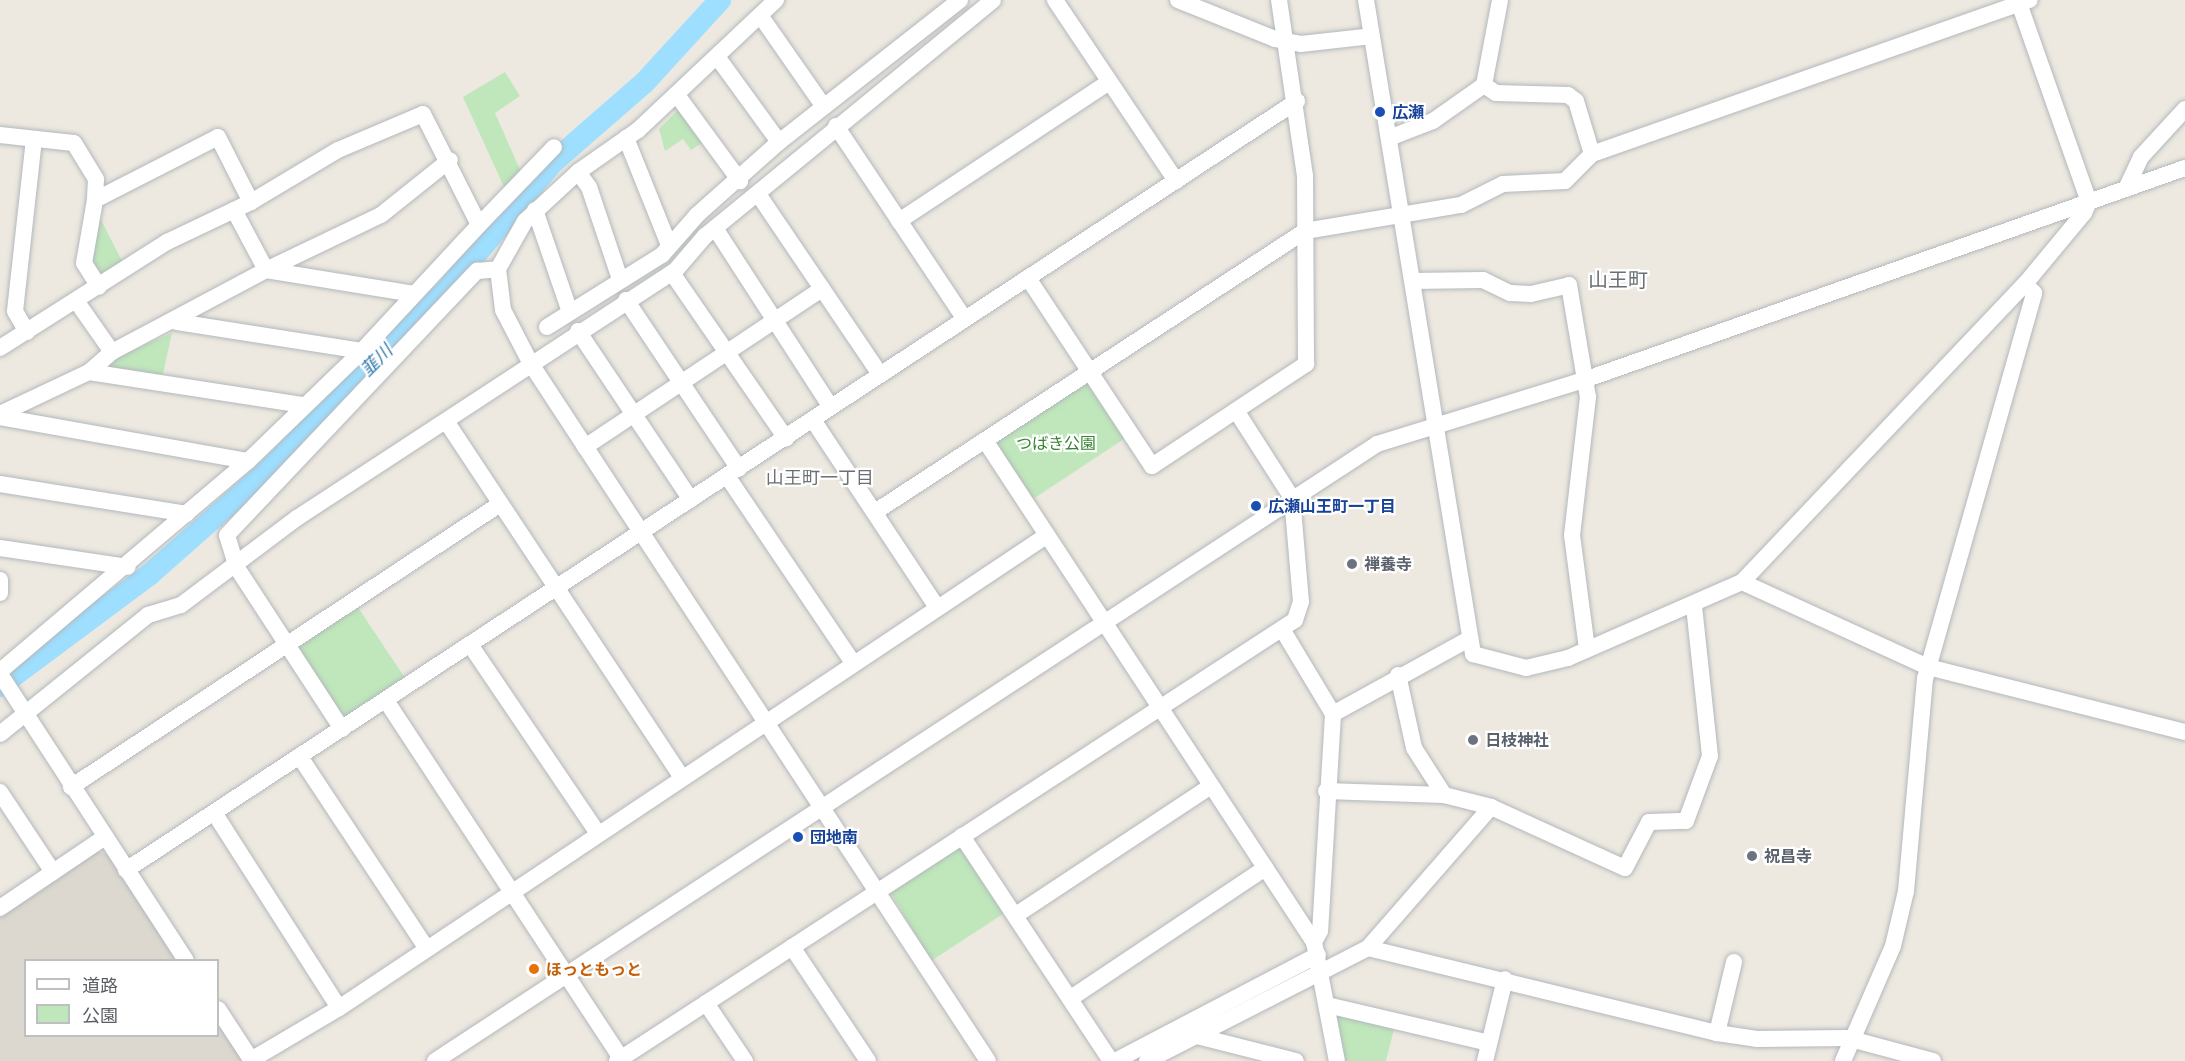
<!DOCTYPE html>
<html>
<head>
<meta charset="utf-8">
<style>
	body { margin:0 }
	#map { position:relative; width:2185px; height:1061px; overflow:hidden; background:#ede9e0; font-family:Barlow,"Noto Sans JP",sans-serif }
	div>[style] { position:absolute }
	.education>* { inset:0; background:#ddd8cf }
	.green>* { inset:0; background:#bfe7bb }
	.river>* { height:22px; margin:-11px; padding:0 11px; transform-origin:11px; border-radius:11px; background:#9edeff }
	.roads { filter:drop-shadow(0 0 2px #b3b8bc) drop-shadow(0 0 2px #b3b8bc) }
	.minor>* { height:16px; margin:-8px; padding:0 8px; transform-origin:8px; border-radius:8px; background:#fff }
	.dots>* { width:16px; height:16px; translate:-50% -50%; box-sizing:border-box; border:3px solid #fff; border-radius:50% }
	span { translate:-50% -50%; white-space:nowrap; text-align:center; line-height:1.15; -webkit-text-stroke:4.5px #fff; paint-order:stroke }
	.transit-label { font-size:16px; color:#164399; font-weight:700 }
	.left { translate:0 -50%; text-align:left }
	.park-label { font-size:16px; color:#33842f }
	.worship-label { font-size:16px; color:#5b616d; font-weight:700 }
	.food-label { font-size:16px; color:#c56008; font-weight:700 }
	.water-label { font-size:18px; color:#357aad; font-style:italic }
	.neighbourhood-label { font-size:18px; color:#6a7074 }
	.quarter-label { font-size:20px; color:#6a7074 }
	.legend { position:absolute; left:24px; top:959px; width:195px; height:78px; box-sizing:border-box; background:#fff; border:2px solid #bdbfc0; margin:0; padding:8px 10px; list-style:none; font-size:18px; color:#595e62 }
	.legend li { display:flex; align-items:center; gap:12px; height:30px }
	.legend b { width:30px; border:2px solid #bdbfc0 }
</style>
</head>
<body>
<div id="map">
	<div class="education">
		<i style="clip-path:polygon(97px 852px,107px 854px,177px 960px,26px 960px,26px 1036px,218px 1036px,218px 1022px,243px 1061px,0 1061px,0 916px)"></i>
	</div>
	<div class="green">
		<i style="clip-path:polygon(505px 72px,520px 96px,495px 113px,521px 172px,504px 187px,463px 97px)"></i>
		<i style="clip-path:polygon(680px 108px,705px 141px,691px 150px,683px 139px,665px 151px,659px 129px)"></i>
		<i style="clip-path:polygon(98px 214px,122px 261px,102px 273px,93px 264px)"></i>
		<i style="clip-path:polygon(172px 333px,162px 378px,110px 371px,109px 361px)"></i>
		<i style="clip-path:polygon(1085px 383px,1094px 385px,1127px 437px,1030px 501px,996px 441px)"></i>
		<i style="clip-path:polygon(357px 606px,407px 681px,342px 719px,298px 651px,301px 642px)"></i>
		<i style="clip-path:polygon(956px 848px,965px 848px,1006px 912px,931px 961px,890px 891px)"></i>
		<i style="clip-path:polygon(1343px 1012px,1395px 1025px,1386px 1061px,1343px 1061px,1336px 1018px)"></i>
	</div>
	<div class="river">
		<i style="left:0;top:686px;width:186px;rotate:-36.7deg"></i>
		<i style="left:149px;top:575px;width:157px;rotate:-41.4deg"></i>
		<i style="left:267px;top:471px;width:259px;rotate:-45.3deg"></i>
		<i style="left:449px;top:287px;width:160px;rotate:-50.3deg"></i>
		<i style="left:551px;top:164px;width:123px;rotate:-41.1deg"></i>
		<i style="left:644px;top:83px;width:113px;rotate:-47.5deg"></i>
	</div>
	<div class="roads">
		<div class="minor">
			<i style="left:776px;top:0;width:190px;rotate:136.7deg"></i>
			<i style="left:638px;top:130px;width:73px;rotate:145deg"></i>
			<i style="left:578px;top:172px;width:72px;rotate:137.2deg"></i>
			<i style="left:525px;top:221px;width:55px;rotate:119.4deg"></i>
			<i style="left:498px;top:269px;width:41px;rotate:83deg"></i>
			<i style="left:503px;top:310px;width:61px;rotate:62.6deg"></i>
			<i style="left:531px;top:364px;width:833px;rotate:56.75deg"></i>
			<i style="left:1055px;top:0;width:218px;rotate:56.2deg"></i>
			<i style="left:1178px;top:0;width:105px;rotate:21.9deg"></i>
			<i style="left:1275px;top:39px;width:26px;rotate:11deg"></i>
			<i style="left:1301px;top:44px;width:71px;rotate:-6.4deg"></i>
			<i style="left:1366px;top:0;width:663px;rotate:80.71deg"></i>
			<i style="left:1473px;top:654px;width:55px;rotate:14.8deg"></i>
			<i style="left:1526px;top:668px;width:43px;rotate:-13.4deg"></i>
			<i style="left:1568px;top:658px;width:190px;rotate:-23.6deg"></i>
			<i style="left:1742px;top:582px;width:205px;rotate:24.6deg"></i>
			<i style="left:1928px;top:667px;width:265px;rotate:14.2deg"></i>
			<i style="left:762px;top:18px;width:108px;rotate:55.1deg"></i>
			<i style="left:718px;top:58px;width:104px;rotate:54deg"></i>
			<i style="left:1484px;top:85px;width:14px;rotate:34deg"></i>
			<i style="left:1496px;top:93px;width:72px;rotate:1.6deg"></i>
			<i style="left:1568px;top:95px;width:10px;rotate:37deg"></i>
			<i style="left:1576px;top:101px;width:55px;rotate:73.2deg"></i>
			<i style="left:677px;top:95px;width:107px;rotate:53.8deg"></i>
			<i style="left:836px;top:126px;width:231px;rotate:56.3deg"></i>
			<i style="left:0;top:135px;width:74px;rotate:6.2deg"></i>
			<i style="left:74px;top:143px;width:42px;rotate:58.6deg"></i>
			<i style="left:96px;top:179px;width:21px;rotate:93deg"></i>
			<i style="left:95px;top:200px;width:138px;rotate:-27.1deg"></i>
			<i style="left:218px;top:137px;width:73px;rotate:63.1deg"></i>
			<i style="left:626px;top:138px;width:115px;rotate:68.1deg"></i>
			<i style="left:1389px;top:138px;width:47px;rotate:-21.1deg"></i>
			<i style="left:1433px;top:121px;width:62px;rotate:-35.2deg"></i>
			<i style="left:1484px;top:85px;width:86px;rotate:-79.3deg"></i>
			<i style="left:578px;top:172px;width:19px;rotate:54deg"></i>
			<i style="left:589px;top:187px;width:97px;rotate:71.4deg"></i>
			<i style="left:2126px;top:189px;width:35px;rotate:-65deg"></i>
			<i style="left:2141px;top:157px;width:65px;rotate:-47.5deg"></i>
			<i style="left:758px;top:194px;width:217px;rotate:55.9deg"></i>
			<i style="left:95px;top:200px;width:64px;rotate:99.9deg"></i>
			<i style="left:84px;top:263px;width:28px;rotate:58deg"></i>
			<i style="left:234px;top:210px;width:68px;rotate:61.9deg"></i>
			<i style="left:266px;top:270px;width:150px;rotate:9.2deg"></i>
			<i style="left:535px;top:210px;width:108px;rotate:71.1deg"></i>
			<i style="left:899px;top:221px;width:252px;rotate:-33.5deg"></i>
			<i style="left:479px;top:225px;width:108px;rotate:-46.1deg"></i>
			<i style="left:715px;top:228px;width:213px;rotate:57.1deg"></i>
			<i style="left:672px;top:273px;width:201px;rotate:55.4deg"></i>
			<i style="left:1028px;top:278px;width:225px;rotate:56.6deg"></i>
			<i style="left:1152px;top:466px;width:185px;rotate:-33.5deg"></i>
			<i style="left:1306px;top:364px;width:188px;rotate:-90.3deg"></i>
			<i style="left:1305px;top:176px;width:178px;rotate:-98.4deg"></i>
			<i style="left:1412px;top:281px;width:71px;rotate:-0.8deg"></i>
			<i style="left:1483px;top:280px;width:30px;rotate:26deg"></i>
			<i style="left:1510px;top:293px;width:21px;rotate:3deg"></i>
			<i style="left:1531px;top:294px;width:39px;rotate:-13deg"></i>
			<i style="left:1569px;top:285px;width:114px;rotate:80.4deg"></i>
			<i style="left:1588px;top:397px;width:139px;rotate:96.6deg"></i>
			<i style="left:1572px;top:535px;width:115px;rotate:82.5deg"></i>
			<i style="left:626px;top:300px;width:203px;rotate:56.2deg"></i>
			<i style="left:77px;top:302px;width:61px;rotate:55deg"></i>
			<i style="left:177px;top:322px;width:187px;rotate:8.9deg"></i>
			<i style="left:547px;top:327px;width:136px;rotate:-32.1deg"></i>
			<i style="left:662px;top:255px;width:53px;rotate:-48.8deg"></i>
			<i style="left:697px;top:215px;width:110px;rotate:-41.7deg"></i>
			<i style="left:779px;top:142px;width:230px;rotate:-38.1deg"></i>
			<i style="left:578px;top:331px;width:203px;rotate:56.2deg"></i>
			<i style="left:27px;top:332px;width:24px;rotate:-120deg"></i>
			<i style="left:15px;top:311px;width:173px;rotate:-83.7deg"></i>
			<i style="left:0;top:348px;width:198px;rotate:-32.4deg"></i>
			<i style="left:167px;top:242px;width:93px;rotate:-25.5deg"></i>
			<i style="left:251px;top:202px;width:101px;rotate:-30.9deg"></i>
			<i style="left:338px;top:150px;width:92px;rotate:-23deg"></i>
			<i style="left:423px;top:114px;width:124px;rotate:63.2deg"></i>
			<i style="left:479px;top:225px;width:172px;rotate:132.9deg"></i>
			<i style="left:362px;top:351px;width:158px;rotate:136deg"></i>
			<i style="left:248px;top:461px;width:325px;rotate:139.7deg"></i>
			<i style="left:89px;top:372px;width:217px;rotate:8.8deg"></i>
			<i style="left:0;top:414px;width:98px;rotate:-25.3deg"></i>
			<i style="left:89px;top:372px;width:30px;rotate:-41deg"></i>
			<i style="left:112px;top:352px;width:174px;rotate:-28deg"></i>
			<i style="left:266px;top:270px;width:127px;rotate:-25.6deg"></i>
			<i style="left:381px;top:215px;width:88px;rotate:-38.6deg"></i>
			<i style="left:0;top:417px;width:252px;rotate:10.1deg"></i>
			<i style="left:813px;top:420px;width:224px;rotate:56.5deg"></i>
			<i style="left:446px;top:421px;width:424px;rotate:56.5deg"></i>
			<i style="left:986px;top:442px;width:598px;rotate:56.74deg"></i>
			<i style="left:1314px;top:942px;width:121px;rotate:79.1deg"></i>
			<i style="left:585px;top:447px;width:285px;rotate:-33.7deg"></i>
			<i style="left:727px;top:476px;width:225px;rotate:56deg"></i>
			<i style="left:0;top:484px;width:189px;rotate:9.1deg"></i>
			<i style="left:875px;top:512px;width:514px;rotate:-33.16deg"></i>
			<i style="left:1305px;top:231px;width:158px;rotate:-9.5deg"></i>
			<i style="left:1461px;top:205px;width:47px;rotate:-26.6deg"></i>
			<i style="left:1503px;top:184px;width:62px;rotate:-2.8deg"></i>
			<i style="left:1565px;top:181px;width:38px;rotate:-45deg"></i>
			<i style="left:1592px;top:154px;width:464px;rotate:-19.4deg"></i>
			<i style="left:0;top:548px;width:129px;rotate:8.4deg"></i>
			<i style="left:0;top:580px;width:13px;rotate:90deg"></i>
			<i style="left:1742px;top:582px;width:411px;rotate:-46.5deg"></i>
			<i style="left:2025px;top:284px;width:92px;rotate:-50.3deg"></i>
			<i style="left:2084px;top:213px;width:12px;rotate:-66deg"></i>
			<i style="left:2089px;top:202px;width:214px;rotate:-109.4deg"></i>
			<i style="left:1282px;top:629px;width:99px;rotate:59deg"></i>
			<i style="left:1333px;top:714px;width:217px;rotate:93.4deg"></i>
			<i style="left:1320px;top:931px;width:13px;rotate:119deg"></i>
			<i style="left:471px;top:646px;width:225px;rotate:55.9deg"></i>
			<i style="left:0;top:674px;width:341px;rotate:57deg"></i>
			<i style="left:1398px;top:675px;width:75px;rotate:77.6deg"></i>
			<i style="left:1414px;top:748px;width:56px;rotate:57.4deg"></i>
			<i style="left:387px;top:702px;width:430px;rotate:56.7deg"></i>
			<i style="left:1333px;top:714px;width:153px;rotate:-28.9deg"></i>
			<i style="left:342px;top:729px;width:192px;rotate:-123.1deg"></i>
			<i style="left:237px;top:568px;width:34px;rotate:-107deg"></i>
			<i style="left:227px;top:535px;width:364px;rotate:-46.6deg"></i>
			<i style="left:477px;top:271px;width:21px;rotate:-5deg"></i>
			<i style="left:0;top:734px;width:190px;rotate:-38.8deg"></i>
			<i style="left:148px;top:615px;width:34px;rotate:-17deg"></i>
			<i style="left:181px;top:605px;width:145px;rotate:-36.9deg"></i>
			<i style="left:297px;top:518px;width:452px;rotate:-33.2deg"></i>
			<i style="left:675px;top:271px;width:46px;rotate:-49.4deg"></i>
			<i style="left:705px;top:236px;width:372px;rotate:-39.3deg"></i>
			<i style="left:300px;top:757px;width:230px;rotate:56.5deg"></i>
			<i style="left:71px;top:787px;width:514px;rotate:-33.41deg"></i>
			<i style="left:1326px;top:791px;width:118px;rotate:1.9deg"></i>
			<i style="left:1444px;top:795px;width:49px;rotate:14.3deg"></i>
			<i style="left:1491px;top:807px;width:147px;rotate:24.5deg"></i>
			<i style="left:1625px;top:868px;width:52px;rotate:-62.4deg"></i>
			<i style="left:1649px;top:822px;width:37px;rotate:-2deg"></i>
			<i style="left:1686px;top:821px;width:69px;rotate:-69.7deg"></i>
			<i style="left:1710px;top:756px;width:151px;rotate:-96.1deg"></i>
			<i style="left:0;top:792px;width:96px;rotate:56.5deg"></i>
			<i style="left:215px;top:814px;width:230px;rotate:57.4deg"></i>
			<i style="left:962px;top:836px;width:270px;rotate:56.5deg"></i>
			<i style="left:126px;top:870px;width:1401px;rotate:-33.29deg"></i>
			<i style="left:0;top:908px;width:127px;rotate:-34.1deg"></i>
			<i style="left:1016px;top:915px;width:234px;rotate:-33.5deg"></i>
			<i style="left:792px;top:947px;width:137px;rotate:56.3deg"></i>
			<i style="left:1368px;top:948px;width:187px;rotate:-48.9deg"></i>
			<i style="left:1071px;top:998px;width:234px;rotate:-33.8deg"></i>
			<i style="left:706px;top:1003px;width:70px;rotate:56.1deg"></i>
			<i style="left:1327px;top:1005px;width:166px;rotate:13.2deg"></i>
			<i style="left:218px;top:1009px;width:62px;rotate:56.8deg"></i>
			<i style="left:1717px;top:1033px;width:73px;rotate:-76.5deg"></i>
			<i style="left:1193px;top:1035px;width:106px;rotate:14.2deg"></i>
			<i style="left:251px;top:1060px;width:102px;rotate:-30.6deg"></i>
			<i style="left:339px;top:1008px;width:850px;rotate:-33.73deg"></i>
			<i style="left:435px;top:1061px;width:1126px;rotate:-33.22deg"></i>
			<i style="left:1377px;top:444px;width:220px;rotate:-17.2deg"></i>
			<i style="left:1587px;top:379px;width:634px;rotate:-19.44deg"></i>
			<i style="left:617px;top:1061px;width:809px;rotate:-33.04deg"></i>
			<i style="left:1295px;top:620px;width:19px;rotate:-72deg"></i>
			<i style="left:1301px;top:602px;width:104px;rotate:-94.9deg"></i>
			<i style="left:1292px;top:498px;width:102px;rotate:-122.6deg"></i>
			<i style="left:1115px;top:1061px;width:229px;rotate:-27.6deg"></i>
			<i style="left:1147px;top:1061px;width:248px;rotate:-27.1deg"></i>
			<i style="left:1368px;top:948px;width:359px;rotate:13.7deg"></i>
			<i style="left:1717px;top:1033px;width:40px;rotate:8.5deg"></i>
			<i style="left:1757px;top:1039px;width:90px;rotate:-0.6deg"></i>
			<i style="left:1847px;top:1038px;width:89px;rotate:15deg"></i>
			<i style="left:1485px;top:1061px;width:84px;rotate:-76.3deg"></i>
			<i style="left:1843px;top:1061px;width:125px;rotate:-66.5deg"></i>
			<i style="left:1893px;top:946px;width:57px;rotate:-76.7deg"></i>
			<i style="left:1906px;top:891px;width:213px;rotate:-84.9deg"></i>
			<i style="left:1925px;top:679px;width:401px;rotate:-74.2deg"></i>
			<i style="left:2034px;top:293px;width:13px;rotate:-135deg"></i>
		</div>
	</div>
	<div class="dots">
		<i style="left:1380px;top:112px;background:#1a4fb4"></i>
		<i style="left:1256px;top:506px;background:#1a4fb4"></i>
		<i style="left:1352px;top:564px;background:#6b7280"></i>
		<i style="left:1473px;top:740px;background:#6b7280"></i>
		<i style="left:798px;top:837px;background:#1a4fb4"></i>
		<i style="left:1752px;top:856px;background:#6b7280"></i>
		<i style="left:534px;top:969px;background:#e8710a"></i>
	</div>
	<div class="transit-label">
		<span class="left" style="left:1392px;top:112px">広瀬</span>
		<span class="left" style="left:1268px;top:506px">広瀬山王町一丁目</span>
		<span class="left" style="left:810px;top:837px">団地南</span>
	</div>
	<div class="park-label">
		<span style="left:1056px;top:443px">つばき公園</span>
	</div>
	<div class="worship-label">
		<span class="left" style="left:1364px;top:564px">禅養寺</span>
		<span class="left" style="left:1485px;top:740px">日枝神社</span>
		<span class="left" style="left:1764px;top:856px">祝昌寺</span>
	</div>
	<div class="food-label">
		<span class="left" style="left:546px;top:969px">ほっともっと</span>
	</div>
	<div class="water-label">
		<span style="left:376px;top:360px;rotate:-45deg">韮川</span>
	</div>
	<div class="neighbourhood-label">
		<span style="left:820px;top:477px">山王町一丁目</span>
	</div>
	<div class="quarter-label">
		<span style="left:1618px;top:279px">山王町</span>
	</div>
	<ul class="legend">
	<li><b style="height:8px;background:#fff"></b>道路</li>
	<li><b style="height:16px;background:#bfe7bb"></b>公園</li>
	</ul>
</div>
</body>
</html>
